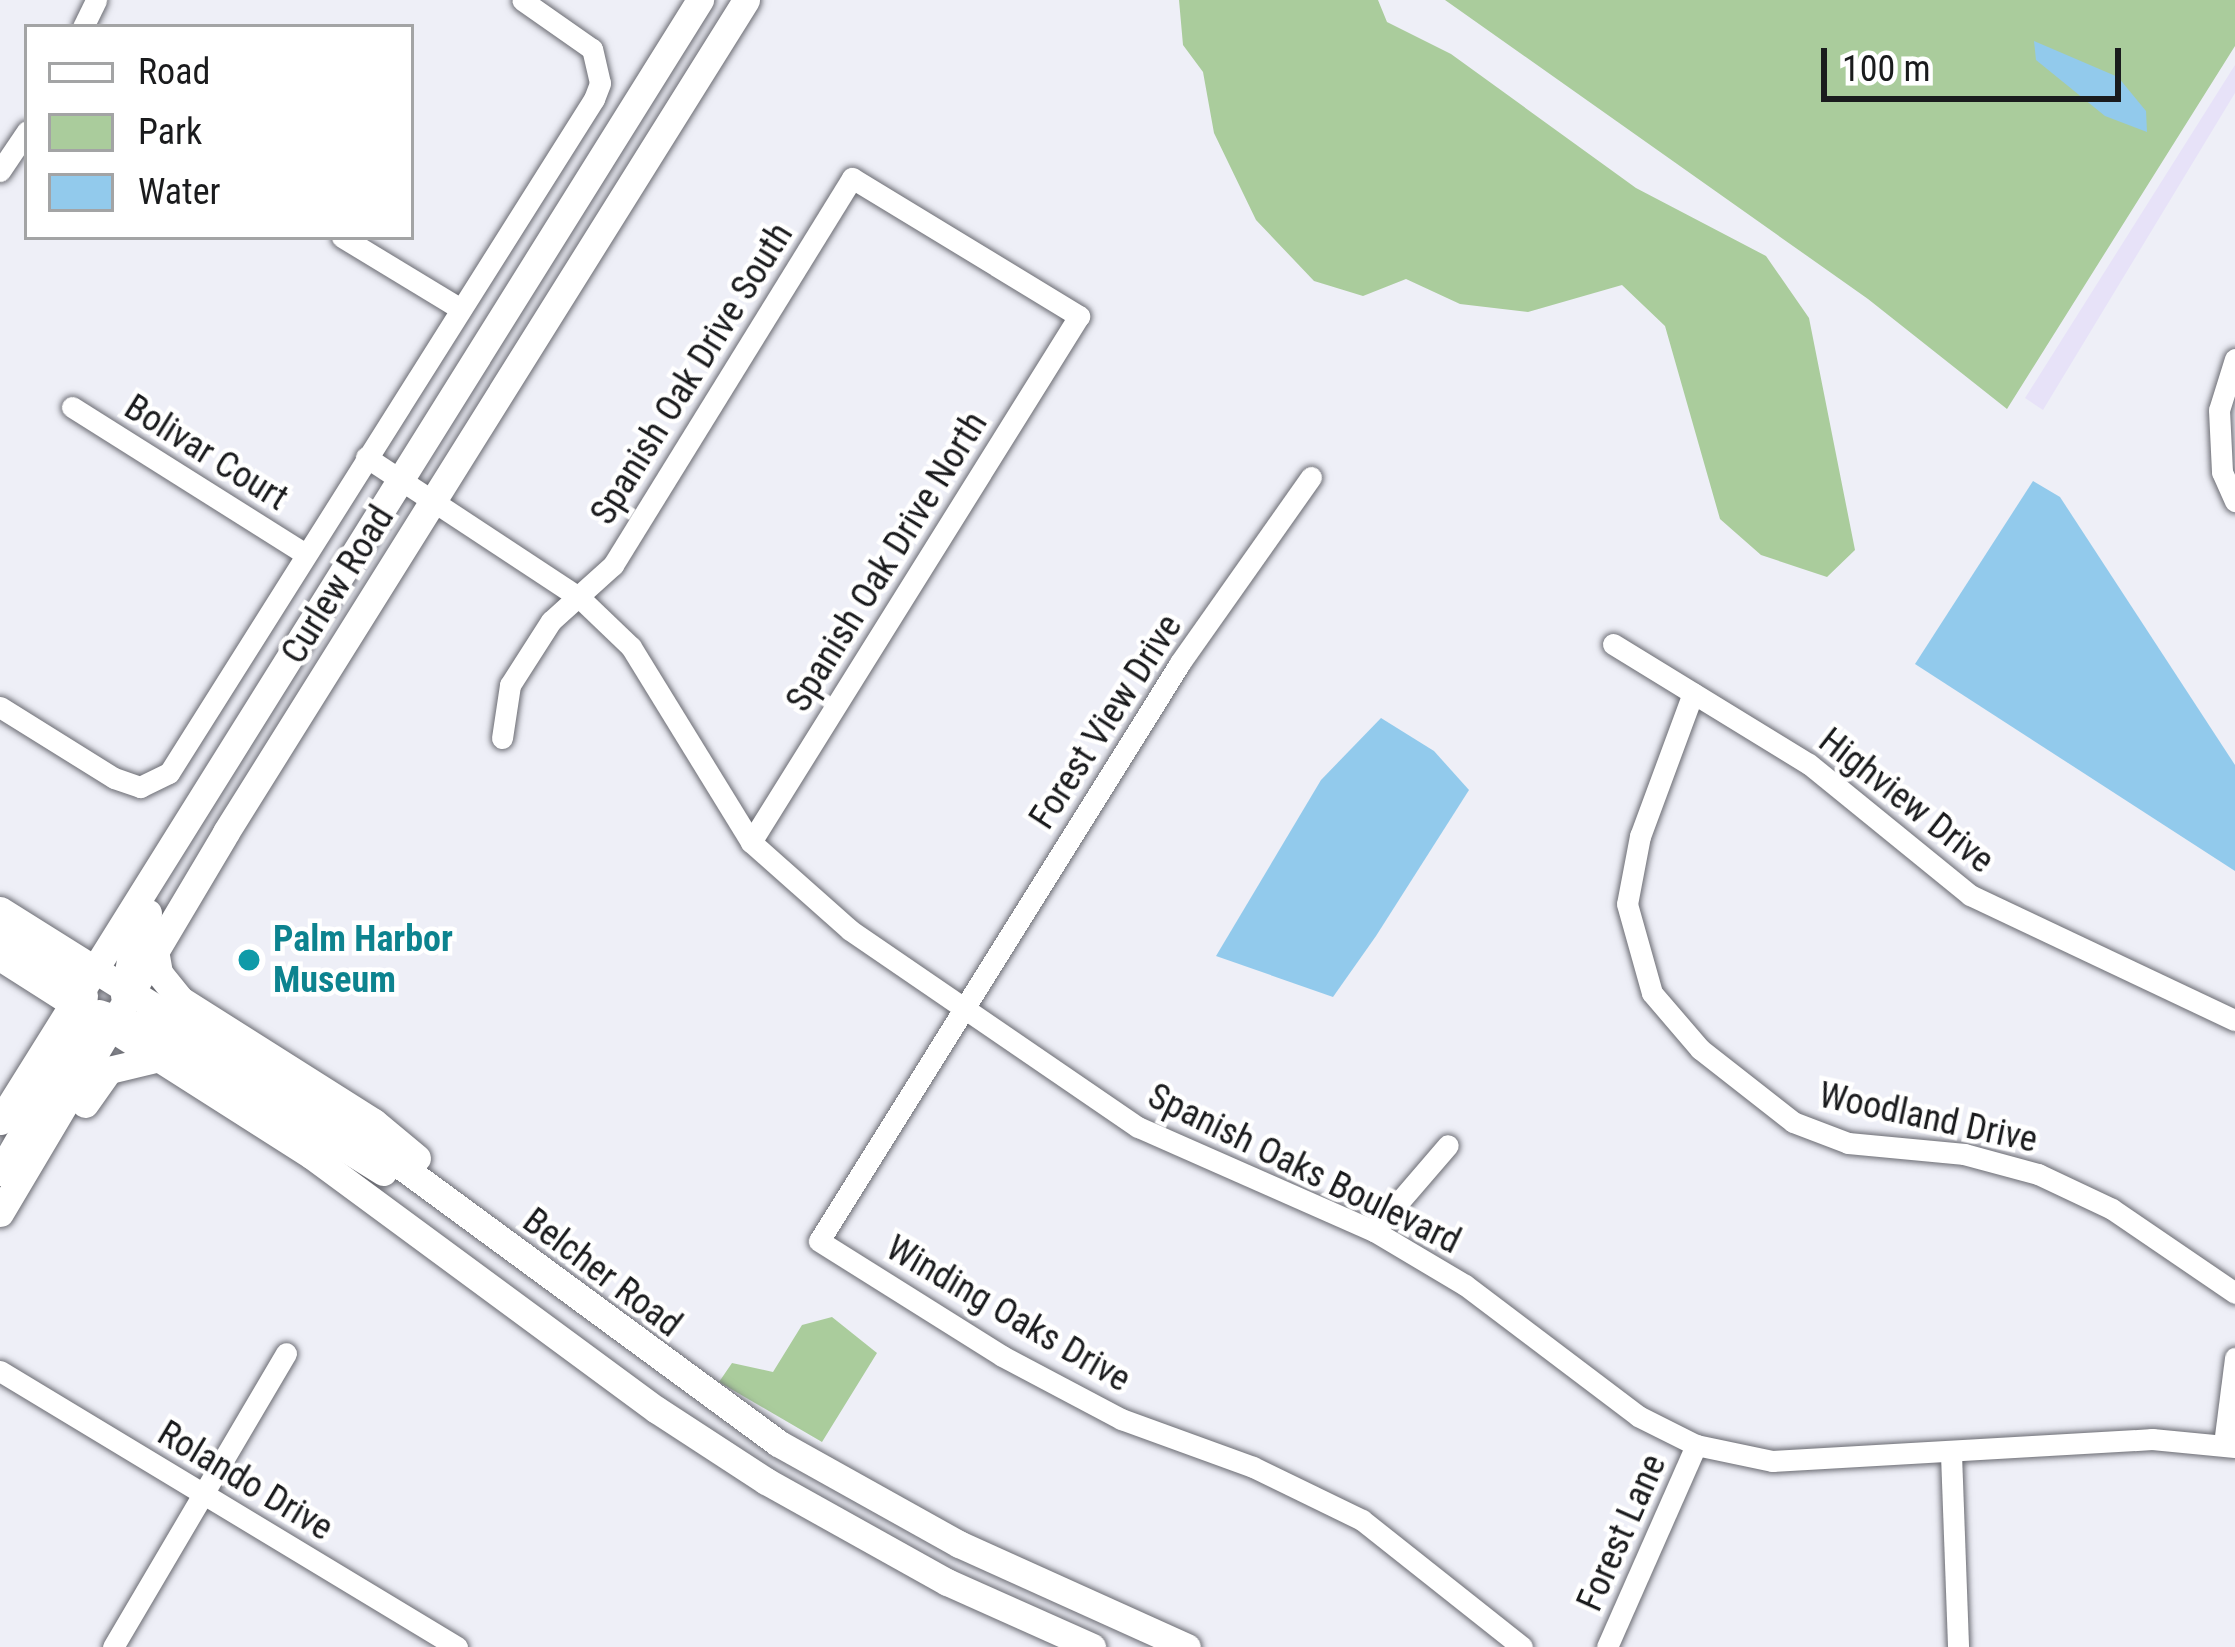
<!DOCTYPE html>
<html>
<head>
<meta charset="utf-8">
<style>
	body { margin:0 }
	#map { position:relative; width:2235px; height:1647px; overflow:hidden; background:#eeeff7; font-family:"Roboto Condensed",sans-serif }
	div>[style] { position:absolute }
	.commercial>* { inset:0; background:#e7e2f8 }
	.green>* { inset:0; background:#aacc9c }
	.water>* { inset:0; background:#92caec }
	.roads { filter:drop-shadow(0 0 3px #6a6b72) drop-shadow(0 0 3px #6a6b72) }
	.street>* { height:21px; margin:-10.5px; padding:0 10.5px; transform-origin:10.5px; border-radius:10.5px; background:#fff }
	.secondary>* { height:27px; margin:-13.5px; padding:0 13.5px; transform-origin:13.5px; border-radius:13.5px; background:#fff }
	.dots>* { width:33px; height:33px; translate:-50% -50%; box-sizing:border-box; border:6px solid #fff; border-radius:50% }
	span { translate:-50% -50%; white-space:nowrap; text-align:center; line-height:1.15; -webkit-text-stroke:9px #fff; paint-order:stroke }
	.street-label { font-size:36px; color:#1a1b1d }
	.culture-label { font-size:36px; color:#0d838f; font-weight:700 }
	.left { translate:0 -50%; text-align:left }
	.legend { position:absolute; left:24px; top:24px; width:390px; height:216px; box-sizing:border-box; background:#fff; border:3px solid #a3a4a5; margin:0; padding:15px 21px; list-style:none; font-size:36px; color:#1a1b1d }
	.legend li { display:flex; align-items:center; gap:24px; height:60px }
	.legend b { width:60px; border:3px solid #a3a4a5 }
	.scale { position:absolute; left:1821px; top:48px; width:300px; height:54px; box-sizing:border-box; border:6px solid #1a1b1d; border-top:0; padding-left:15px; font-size:36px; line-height:42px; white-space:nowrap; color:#1a1b1d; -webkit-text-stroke:9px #fff; paint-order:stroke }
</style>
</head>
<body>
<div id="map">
	<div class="commercial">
		<i style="clip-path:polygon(2235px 65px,2235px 93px,2043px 410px,2025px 398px)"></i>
	</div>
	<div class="green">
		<i style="clip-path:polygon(1179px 0,1378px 0,1387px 22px,1451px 54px,1636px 188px,1766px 256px,1809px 318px,1855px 550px,1827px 577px,1761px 555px,1720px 519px,1665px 326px,1622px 285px,1528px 312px,1460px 304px,1406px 279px,1363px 296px,1314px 281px,1256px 220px,1214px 133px,1203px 72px,1183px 45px)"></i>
		<i style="clip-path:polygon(1445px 0,2235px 0,2235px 46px,2007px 409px,1868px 299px)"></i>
		<i style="clip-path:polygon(832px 1317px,877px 1353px,822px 1442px,719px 1382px,732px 1363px,773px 1372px,802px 1325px)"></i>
	</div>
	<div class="water">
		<i style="clip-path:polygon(2034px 41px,2118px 77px,2146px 111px,2147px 132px,2105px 116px,2036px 60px)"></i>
		<i style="clip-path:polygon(2033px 481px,2060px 497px,2235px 765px,2235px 871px,1915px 664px)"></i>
		<i style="clip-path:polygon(1381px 718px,1434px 751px,1469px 790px,1376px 936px,1333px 997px,1216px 956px,1321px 780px)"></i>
	</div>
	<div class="roads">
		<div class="street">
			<i style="left:83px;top:27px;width:30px;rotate:-64deg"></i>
			<i style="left:0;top:171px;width:48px;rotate:-56deg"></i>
			<i style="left:342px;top:237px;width:139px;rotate:31.2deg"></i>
			<i style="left:2235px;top:359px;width:53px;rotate:107.4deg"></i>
			<i style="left:2219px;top:410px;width:62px;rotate:87.2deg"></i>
			<i style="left:2222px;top:472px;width:32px;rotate:66deg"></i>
			<i style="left:72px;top:407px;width:275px;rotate:32.2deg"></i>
			<i style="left:366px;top:457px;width:258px;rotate:33.4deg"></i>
			<i style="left:581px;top:599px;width:69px;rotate:43.8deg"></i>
			<i style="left:631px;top:647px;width:229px;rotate:58.4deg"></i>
			<i style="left:751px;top:842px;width:132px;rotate:41.6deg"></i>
			<i style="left:850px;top:930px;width:349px;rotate:34.4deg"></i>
			<i style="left:1138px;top:1127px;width:258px;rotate:23.8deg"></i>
			<i style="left:1374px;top:1231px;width:106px;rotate:30.7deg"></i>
			<i style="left:1465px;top:1285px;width:217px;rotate:37.1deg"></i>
			<i style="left:1638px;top:1416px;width:65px;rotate:26.6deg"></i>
			<i style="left:1696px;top:1445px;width:78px;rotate:11.9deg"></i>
			<i style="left:1772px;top:1461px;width:381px;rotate:-3.3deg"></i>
			<i style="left:2152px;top:1439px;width:83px;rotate:5.5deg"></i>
			<i style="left:1311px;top:477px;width:228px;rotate:125.2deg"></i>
			<i style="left:1180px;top:663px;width:681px;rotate:121.99deg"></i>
			<i style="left:819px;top:1241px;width:216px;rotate:32.1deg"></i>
			<i style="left:1002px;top:1356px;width:135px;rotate:27.9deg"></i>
			<i style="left:1121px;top:1419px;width:140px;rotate:20deg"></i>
			<i style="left:1253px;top:1467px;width:121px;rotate:25.9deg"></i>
			<i style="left:1362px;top:1520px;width:204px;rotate:38.4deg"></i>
			<i style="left:1613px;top:644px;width:230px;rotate:31.5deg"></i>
			<i style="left:1809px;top:764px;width:208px;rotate:39.1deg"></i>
			<i style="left:1970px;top:895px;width:293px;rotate:25.3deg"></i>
			<i style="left:1693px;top:693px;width:153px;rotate:110.3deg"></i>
			<i style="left:1640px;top:836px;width:69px;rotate:100.8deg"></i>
			<i style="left:1627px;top:904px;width:92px;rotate:74.3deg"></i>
			<i style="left:1652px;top:993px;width:74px;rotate:49.4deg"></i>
			<i style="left:1700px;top:1049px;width:118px;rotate:38.1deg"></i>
			<i style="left:1793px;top:1122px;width:59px;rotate:20.9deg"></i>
			<i style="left:1848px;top:1143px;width:117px;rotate:5.4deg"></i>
			<i style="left:1964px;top:1154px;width:77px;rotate:15.1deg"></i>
			<i style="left:2038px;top:1174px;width:82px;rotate:25.3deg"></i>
			<i style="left:2112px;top:1209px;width:149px;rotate:34.3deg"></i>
			<i style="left:0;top:707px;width:134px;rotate:31.9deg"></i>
			<i style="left:114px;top:778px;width:28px;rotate:19deg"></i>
			<i style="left:140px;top:787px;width:32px;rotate:-26deg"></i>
			<i style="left:169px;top:773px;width:797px;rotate:-57.77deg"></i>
			<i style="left:594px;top:99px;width:17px;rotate:-69deg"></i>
			<i style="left:600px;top:83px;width:35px;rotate:-103deg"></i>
			<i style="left:592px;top:49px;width:85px;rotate:-145deg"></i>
			<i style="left:502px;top:738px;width:54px;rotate:-81.4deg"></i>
			<i style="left:510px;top:685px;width:76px;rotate:-57.4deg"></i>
			<i style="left:551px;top:621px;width:84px;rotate:-42.1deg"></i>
			<i style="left:613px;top:565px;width:455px;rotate:-58.3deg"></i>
			<i style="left:852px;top:178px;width:266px;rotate:31.3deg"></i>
			<i style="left:1079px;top:316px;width:620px;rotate:121.95deg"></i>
			<i style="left:1374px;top:1231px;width:113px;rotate:-49.3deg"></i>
			<i style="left:0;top:1371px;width:534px;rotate:31.13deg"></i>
			<i style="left:2224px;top:1444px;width:87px;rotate:-82.7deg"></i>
			<i style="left:1951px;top:1454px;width:193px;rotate:87.9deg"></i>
			<i style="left:113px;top:1647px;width:341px;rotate:-59.5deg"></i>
			<i style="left:1607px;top:1647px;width:221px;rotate:-66.2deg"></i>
		</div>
		<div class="secondary">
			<i style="left:0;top:910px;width:429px;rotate:32.1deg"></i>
			<i style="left:363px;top:1138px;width:515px;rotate:36.31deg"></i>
			<i style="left:778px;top:1443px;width:207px;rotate:29.2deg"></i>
			<i style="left:959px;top:1544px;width:250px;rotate:24.3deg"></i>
			<i style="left:0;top:938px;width:71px;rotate:28.7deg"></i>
			<i style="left:62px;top:972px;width:39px"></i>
			<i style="left:148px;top:954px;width:8px;rotate:-30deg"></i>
			<i style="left:155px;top:950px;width:23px;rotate:80deg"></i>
			<i style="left:159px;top:973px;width:35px;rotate:51deg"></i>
			<i style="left:181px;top:1000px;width:228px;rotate:32.3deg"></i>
			<i style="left:374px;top:1122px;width:56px;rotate:39.9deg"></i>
			<i style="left:0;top:957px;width:370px;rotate:32.5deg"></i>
			<i style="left:312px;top:1156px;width:428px;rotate:36.4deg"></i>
			<i style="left:657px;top:1410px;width:130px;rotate:33.1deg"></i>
			<i style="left:766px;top:1481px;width:207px;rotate:29.2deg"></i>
			<i style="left:947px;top:1582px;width:159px;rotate:24.1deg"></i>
			<i style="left:124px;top:995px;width:59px;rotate:-80.2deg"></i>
			<i style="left:134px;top:937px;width:28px;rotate:-60deg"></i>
			<i style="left:99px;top:1013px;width:64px;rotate:18.2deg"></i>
			<i style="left:160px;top:1033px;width:263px;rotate:31.9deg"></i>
			<i style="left:85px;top:1104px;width:42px;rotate:-54.8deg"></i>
			<i style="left:109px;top:1070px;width:47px;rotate:-13.4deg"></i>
			<i style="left:155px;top:1059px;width:10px;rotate:-127deg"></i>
			<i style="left:0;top:1121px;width:1322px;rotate:-58.02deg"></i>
			<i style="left:0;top:1172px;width:160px;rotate:-60.1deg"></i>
			<i style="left:80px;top:1033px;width:38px;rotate:-84deg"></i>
			<i style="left:0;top:1213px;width:443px;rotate:-59.3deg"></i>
			<i style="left:226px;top:832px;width:981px;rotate:-57.99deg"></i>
		</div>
	</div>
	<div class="dots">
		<i style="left:249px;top:960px;background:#0f9aa8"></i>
	</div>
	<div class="street-label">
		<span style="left:692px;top:374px;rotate:-58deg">Spanish Oak Drive South</span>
		<span style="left:206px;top:453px;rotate:32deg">Bolivar Court</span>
		<span style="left:887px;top:562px;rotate:-58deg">Spanish Oak Drive North</span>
		<span style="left:338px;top:585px;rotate:-58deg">Curlew Road</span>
		<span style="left:1106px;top:722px;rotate:-57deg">Forest View Drive</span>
		<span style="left:1906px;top:801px;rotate:38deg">Highview Drive</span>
		<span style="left:1928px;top:1118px;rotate:12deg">Woodland Drive</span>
		<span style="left:1304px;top:1169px;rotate:26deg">Spanish Oaks Boulevard</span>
		<span style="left:602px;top:1273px;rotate:37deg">Belcher Road</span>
		<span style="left:1008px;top:1314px;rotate:30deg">Winding Oaks Drive</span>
		<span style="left:245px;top:1481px;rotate:31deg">Rolando Drive</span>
		<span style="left:1622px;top:1533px;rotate:-66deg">Forest Lane</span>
	</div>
	<div class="culture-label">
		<span class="left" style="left:273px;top:960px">Palm Harbor<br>Museum</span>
	</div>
	<ul class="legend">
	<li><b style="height:15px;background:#fff"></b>Road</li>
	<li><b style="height:33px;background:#aacc9c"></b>Park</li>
	<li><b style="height:33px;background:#92caec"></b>Water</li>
	</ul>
	<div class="scale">100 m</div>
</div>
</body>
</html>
